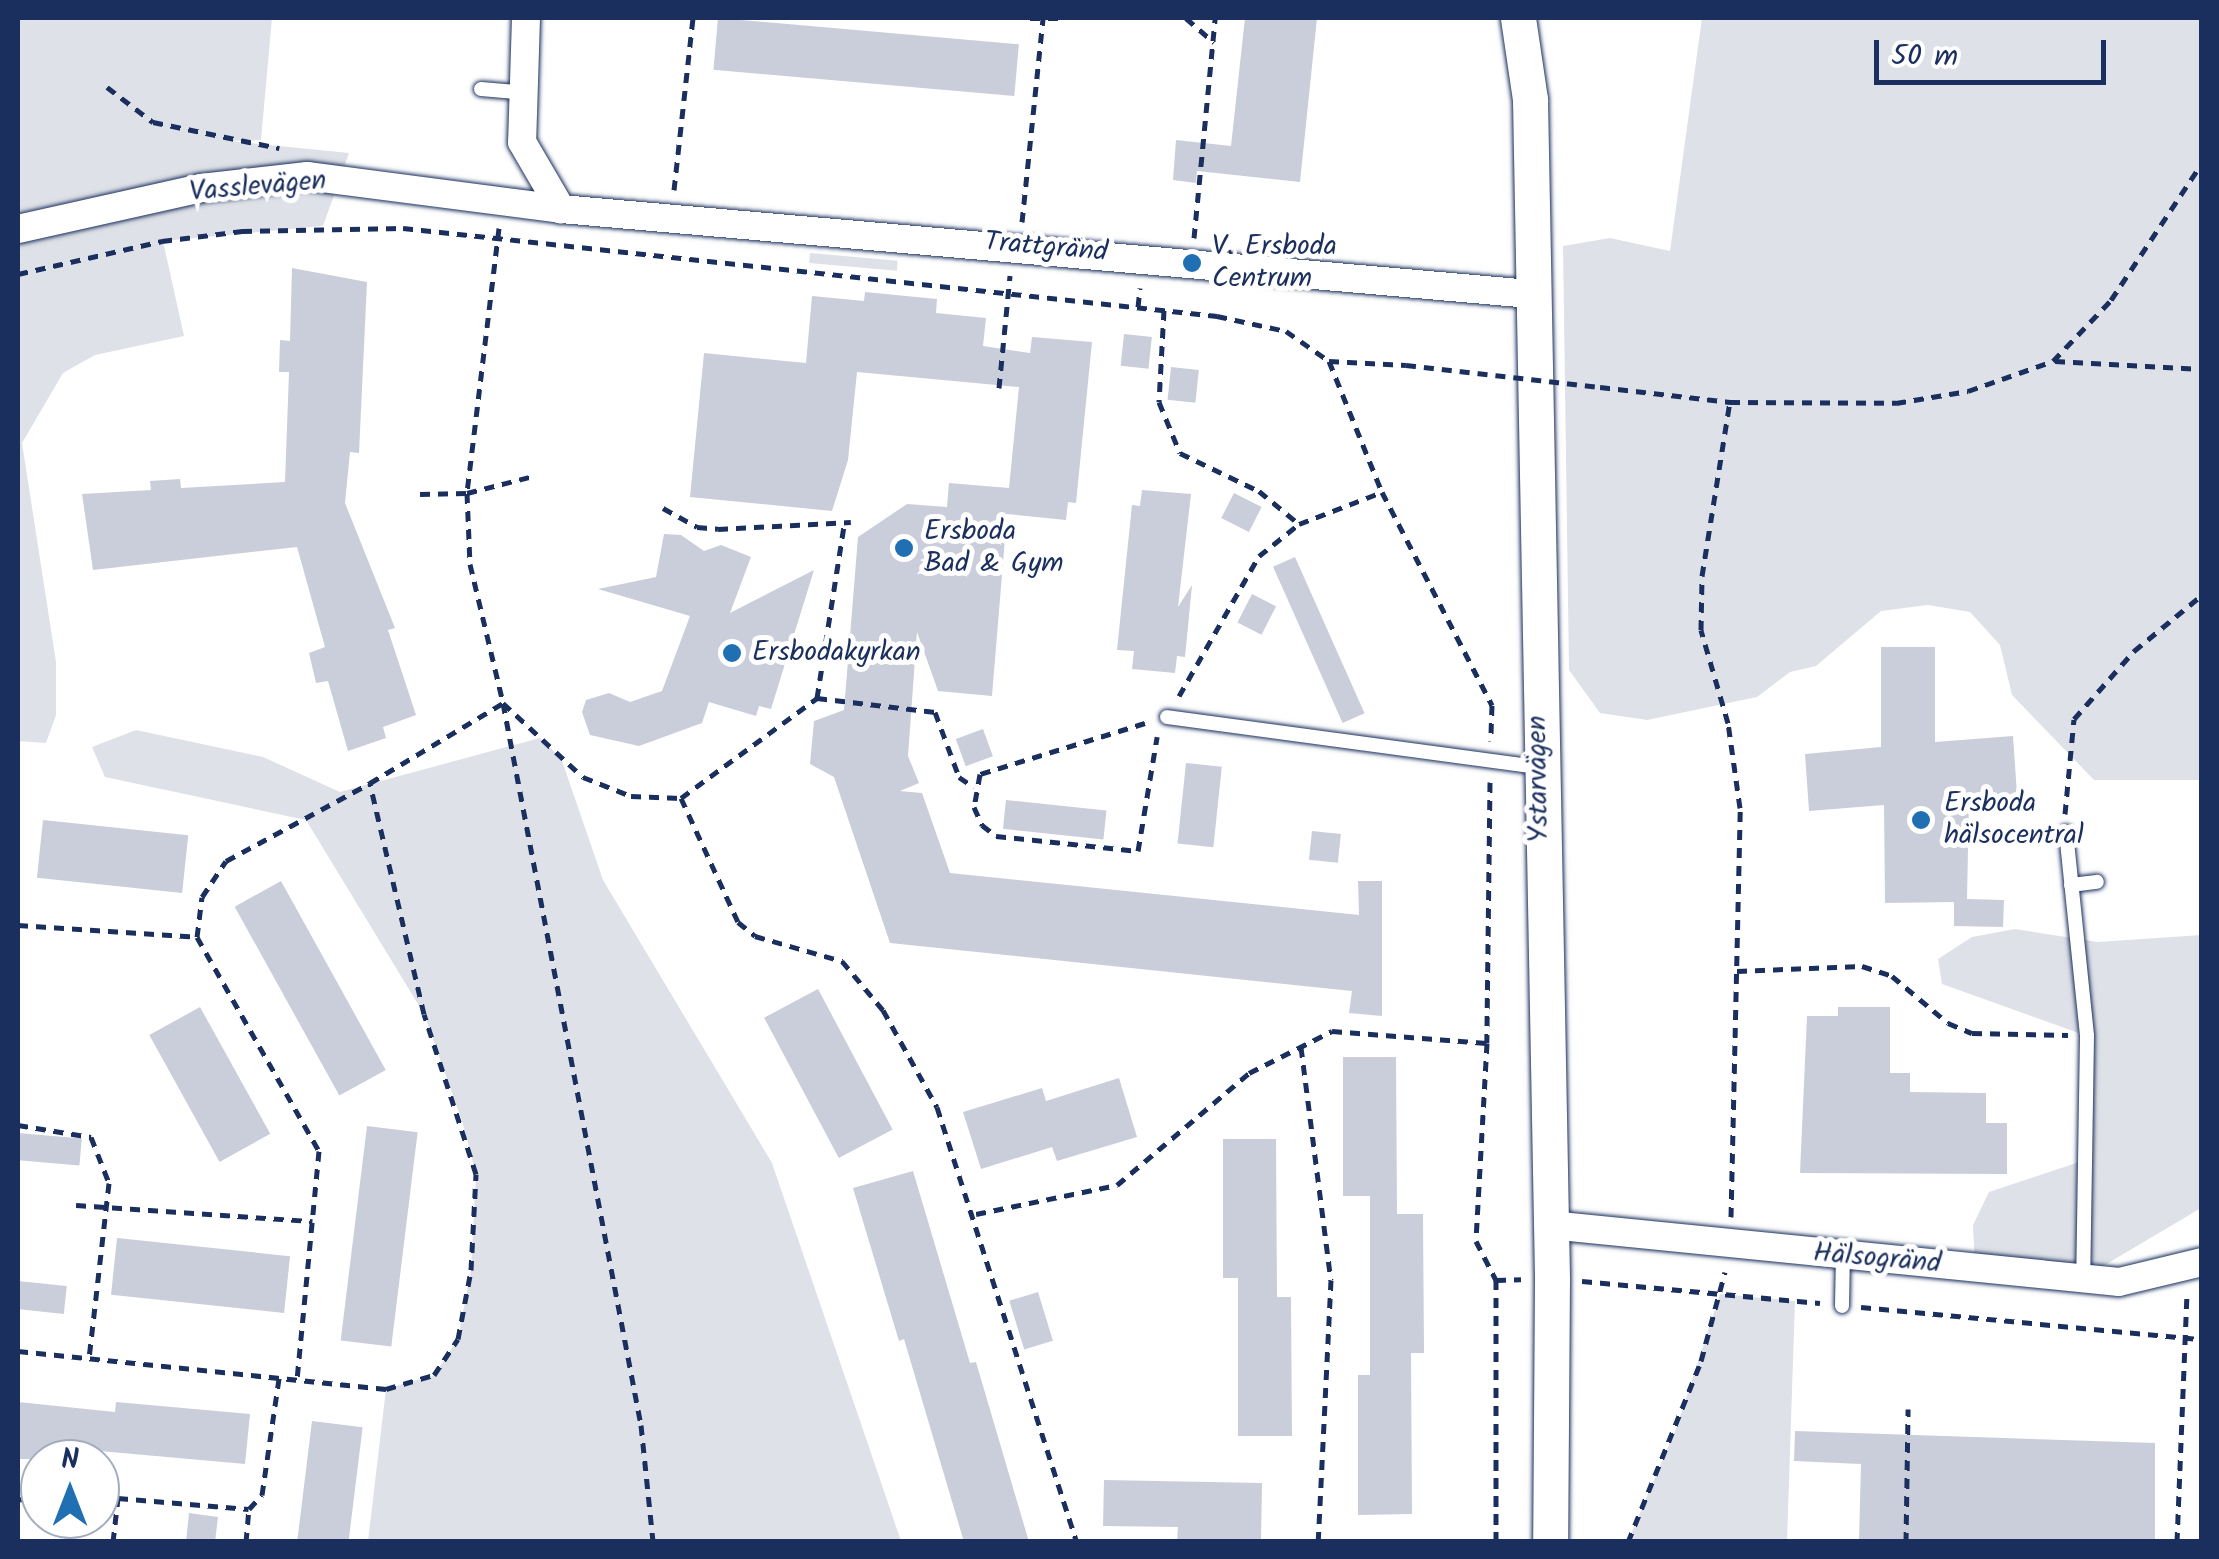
<!DOCTYPE html>
<html>
<head>
<meta charset="utf-8">
<style>
	body { margin:0 }
	#map { position:relative; width:2219px; height:1559px; overflow:hidden; background:#fff; font-family:Kalam,sans-serif }
	div>[style] { position:absolute }
	.green>* { inset:0; background:#dee1e7; transform-origin:0 0 }
	.building>* { inset:0; background:#caceda; transform-origin:0 0 }
	.path>* { height:5px; margin-top:-2.5px; transform-origin:0; background:repeating-linear-gradient(90deg,#1b2f5e 0 10px,transparent 0 18px) }
	.roads { filter:drop-shadow(0 0 2px #1b2f5e) drop-shadow(0 0 2px #1b2f5e) }
	.service>* { height:14px; margin:-7px; padding:0 7px; transform-origin:7px; border-radius:7px; background:#fff }
	.minor>* { height:28px; margin:-14px; padding:0 14px; transform-origin:14px; border-radius:14px; background:#fff }
	.tertiary>* { height:35px; margin:-17.5px; padding:0 17.5px; transform-origin:17.5px; border-radius:17.5px; background:#fff }
	.path-bridge>* { height:5px; margin-top:-2.5px; transform-origin:0; background:repeating-linear-gradient(90deg,#1b2f5e 0 10px,transparent 0 18px) }
	.dots>* { width:28px; height:28px; translate:-50% -50%; box-sizing:border-box; border:5px solid #fff; border-radius:50% }
	span { translate:-50% -50%; white-space:nowrap; text-align:center; line-height:1.15; -webkit-text-stroke:10px #fff; paint-order:stroke }
	.street-label { font-size:28px; color:#1b2f5e }
	.poi-label { font-size:28px; color:#1b2f5e }
	.left { translate:0 -50%; text-align:left }
	.frame { position:absolute; inset:0; border:20px solid #1b2f5e; pointer-events:none }
	.north { position:absolute; left:20px; top:1439px; width:100px; height:100px; box-sizing:border-box; background:#fff; border:2px solid #a4acbf; border-radius:50%; rotate:0deg; font-size:28px; font-weight:700; line-height:40px; text-align:center; color:#1b2f5e }
	.north::after { content:''; display:block; margin:auto; width:35px; height:45px; background:#1f6fb2; clip-path:polygon(50% 0,100% 100%,50% 72%,0 100%) }
	.scale { position:absolute; left:1874px; top:40px; width:232px; height:45px; box-sizing:border-box; border:5px solid #1b2f5e; border-top:0; padding-left:12px; font-size:30px; line-height:35px; white-space:nowrap; color:#1b2f5e; -webkit-text-stroke:8px #fff; paint-order:stroke }
</style>
</head>
<body>
<div id="map">
	<div class="green">
		<i style="clip-path:polygon(18px 18px,272px 18px,261px 140px,229px 141px,349px 153px,323px 226px,163px 241px,184px 336px,95px 355px,63px 373px,22px 443px,56px 662px,56px 715px,46px 743px,18px 741px)"></i>
		<i style="clip-path:polygon(1702px 18px,2201px 18px,2201px 780px,2094px 780px,2012px 695px,2000px 645px,1970px 612px,1928px 605px,1881px 611px,1816px 666px,1790px 672px,1757px 697px,1647px 720px,1600px 713px,1569px 670px,1563px 246px,1610px 238px,1670px 251px)"></i>
		<i style="left:810px;top:253px;width:88px;height:10px;rotate:5deg"></i>
		<i style="clip-path:polygon(136px 730px,263px 757px,340px 792px,540px 738px,561px 758px,603px 880px,772px 1163px,901px 1541px,368px 1541px,386px 1389px,434px 1375px,458px 1339px,471px 1270px,476px 1174px,463px 1124px,424px 1014px,306px 820px,105px 777px,92px 747px)"></i>
		<i style="clip-path:polygon(2015px 929px,2098px 942px,2201px 935px,2201px 1208px,2083px 1278px,1975px 1268px,1973px 1225px,1989px 1192px,2085px 1160px,2087px 1036px,1942px 984px,1938px 959px,1972px 937px)"></i>
		<i style="clip-path:polygon(1720px 1294px,1795px 1301px,1787px 1541px,1628px 1541px,1677px 1426px)"></i>
	</div>
	<div class="building">
		<i style="left:718px;top:18px;width:302px;height:52px;rotate:5deg"></i>
		<i style="clip-path:polygon(1245px 18px,1317px 18px,1300px 182px,1197px 171px,1196px 183px,1173px 180px,1176px 140px,1231px 146px)"></i>
		<i style="clip-path:polygon(292px 268px,367px 282px,359px 453px,350px 452px,345px 503px,395px 628px,388px 630px,416px 715px,383px 727px,386px 738px,348px 751px,328px 681px,316px 683px,309px 653px,325px 647px,297px 547px,93px 570px,82px 494px,151px 490px,150px 481px,180px 479px,181px 488px,285px 482px,289px 372px,279px 372px,280px 340px,290px 341px)"></i>
		<i style="clip-path:polygon(865px 292px,937px 299px,936px 313px,986px 318px,983px 346px,1030px 353px,1032px 337px,1092px 342px,1076px 503px,1068px 502px,1066px 520px,1007px 514px,992px 696px,938px 691px,917px 632px,908px 756px,919px 783px,900px 791px,922px 793px,950px 873px,1359px 915px,1358px 881px,1382px 881px,1382px 1016px,1349px 1013px,1352px 991px,890px 943px,834px 777px,810px 764px,814px 721px,844px 710px,858px 537px,907px 504px,947px 507px,949px 483px,1009px 488px,1019px 387px,857px 372px,848px 460px,832px 511px,690px 497px,704px 353px,806px 363px,812px 296px,864px 301px)"></i>
		<i style="left:1124px;top:334px;width:28px;height:32px;rotate:6deg"></i>
		<i style="left:1171px;top:367px;width:28px;height:33px;rotate:6deg"></i>
		<i style="clip-path:polygon(1142px 490px,1191px 494px,1178px 607px,1192px 585px,1185px 657px,1177px 656px,1175px 673px,1132px 669px,1134px 651px,1117px 650px,1132px 505px,1140px 506px)"></i>
		<i style="left:1234px;top:493px;width:31px;height:28px;rotate:27deg"></i>
		<i style="clip-path:polygon(664px 534px,681px 535px,704px 551px,721px 545px,751px 557px,730px 613px,814px 570px,771px 709px,759px 706px,756px 716px,709px 702px,702px 723px,639px 746px,590px 735px,582px 712px,586px 700px,609px 693px,630px 702px,662px 691px,690px 616px,598px 589px,656px 577px)"></i>
		<i style="left:1295px;top:557px;width:171px;height:24px;rotate:66deg"></i>
		<i style="left:1252px;top:594px;width:27px;height:32px;rotate:27deg"></i>
		<i style="clip-path:polygon(1881px 647px,1935px 647px,1935px 742px,2013px 736px,2017px 794px,1969px 798px,1967px 899px,2004px 900px,2003px 927px,1954px 926px,1954px 902px,1885px 903px,1884px 805px,1809px 811px,1805px 754px,1881px 747px)"></i>
		<i style="left:983px;top:729px;width:29px;height:29px;rotate:70deg"></i>
		<i style="left:1186px;top:763px;width:36px;height:81px;rotate:6deg"></i>
		<i style="left:1006px;top:800px;width:101px;height:29px;rotate:6deg"></i>
		<i style="left:43px;top:820px;width:146px;height:58px;rotate:6deg"></i>
		<i style="left:1312px;top:831px;width:29px;height:29px;rotate:6deg"></i>
		<i style="left:281px;top:881px;width:216px;height:53px;rotate:61deg"></i>
		<i style="left:818px;top:989px;width:159px;height:61px;rotate:62deg"></i>
		<i style="left:200px;top:1007px;width:145px;height:58px;rotate:61deg"></i>
		<i style="clip-path:polygon(1838px 1007px,1890px 1007px,1890px 1073px,1910px 1073px,1910px 1092px,1986px 1093px,1986px 1123px,2007px 1123px,2007px 1174px,1800px 1173px,1807px 1016px,1838px 1016px)"></i>
		<i style="clip-path:polygon(1343px 1057px,1396px 1057px,1397px 1214px,1423px 1214px,1424px 1353px,1411px 1353px,1412px 1514px,1358px 1515px,1358px 1375px,1370px 1375px,1370px 1196px,1343px 1196px)"></i>
		<i style="clip-path:polygon(1119px 1078px,1137px 1137px,1057px 1161px,1052px 1147px,981px 1169px,963px 1112px,1042px 1088px,1046px 1101px)"></i>
		<i style="left:367px;top:1126px;width:51px;height:216px;rotate:7deg"></i>
		<i style="left:18px;top:1133px;width:64px;height:27px;rotate:5deg"></i>
		<i style="clip-path:polygon(1223px 1139px,1276px 1139px,1277px 1297px,1291px 1297px,1292px 1436px,1238px 1436px,1238px 1278px,1223px 1278px)"></i>
		<i style="clip-path:polygon(913px 1171px,970px 1363px,976px 1362px,1029px 1542px,964px 1542px,904px 1339px,899px 1341px,853px 1188px)"></i>
		<i style="left:117px;top:1238px;width:174px;height:57px;rotate:6deg"></i>
		<i style="left:18px;top:1281px;width:49px;height:28px;rotate:6deg"></i>
		<i style="left:1038px;top:1292px;width:51px;height:30px;rotate:73deg"></i>
		<i style="clip-path:polygon(18px 1402px,115px 1412px,116px 1402px,250px 1414px,245px 1464px,100px 1451px,99px 1459px,18px 1459px)"></i>
		<i style="left:312px;top:1421px;width:51px;height:122px;rotate:7deg"></i>
		<i style="clip-path:polygon(1795px 1431px,2155px 1443px,2155px 1540px,1859px 1542px,1861px 1464px,1794px 1461px)"></i>
		<i style="clip-path:polygon(1104px 1480px,1262px 1483px,1261px 1542px,1177px 1542px,1178px 1527px,1103px 1526px)"></i>
		<i style="clip-path:polygon(189px 1513px,218px 1517px,215px 1542px,186px 1542px)"></i>
	</div>
	<div class="path">
		<i style="left:1030px;top:18px;width:30px"></i>
		<i style="left:1186px;top:18px;width:37px;rotate:41deg"></i>
		<i style="left:107px;top:87px;width:58px;rotate:37.3deg"></i>
		<i style="left:153px;top:122px;width:129px;rotate:11.7deg"></i>
		<i style="left:674px;top:190px;width:173px;rotate:-83.7deg"></i>
		<i style="left:1022px;top:222px;width:204px;rotate:-84.1deg"></i>
		<i style="left:499px;top:228px;width:267px;rotate:96.9deg"></i>
		<i style="left:467px;top:493px;width:71px;rotate:87.6deg"></i>
		<i style="left:470px;top:564px;width:143px;rotate:76.6deg"></i>
		<i style="left:503px;top:703px;width:109px;rotate:42.8deg"></i>
		<i style="left:583px;top:777px;width:52px;rotate:21.6deg"></i>
		<i style="left:631px;top:796px;width:50px;rotate:2.3deg"></i>
		<i style="left:681px;top:798px;width:136px;rotate:65.3deg"></i>
		<i style="left:738px;top:922px;width:22px;rotate:39deg"></i>
		<i style="left:755px;top:936px;width:91px;rotate:16deg"></i>
		<i style="left:842px;top:961px;width:64px;rotate:50.1deg"></i>
		<i style="left:883px;top:1010px;width:111px;rotate:60.9deg"></i>
		<i style="left:937px;top:1107px;width:457px;rotate:72.2deg"></i>
		<i style="left:1194px;top:238px;width:221px;rotate:-84.5deg"></i>
		<i style="left:18px;top:274px;width:148px;rotate:-12.9deg"></i>
		<i style="left:162px;top:241px;width:81px;rotate:-7.1deg"></i>
		<i style="left:242px;top:231px;width:161px;rotate:-1.1deg"></i>
		<i style="left:403px;top:228px;width:819px;rotate:6.17deg"></i>
		<i style="left:1217px;top:316px;width:71px;rotate:12.3deg"></i>
		<i style="left:1286px;top:331px;width:52px;rotate:34.9deg"></i>
		<i style="left:1329px;top:361px;width:77px;rotate:3deg"></i>
		<i style="left:1138px;top:307px;width:19px;rotate:-84deg"></i>
		<i style="left:1164px;top:310px;width:92px;rotate:93.1deg"></i>
		<i style="left:1159px;top:402px;width:55px;rotate:67.6deg"></i>
		<i style="left:1180px;top:453px;width:88px;rotate:25.7deg"></i>
		<i style="left:1259px;top:491px;width:52px;rotate:39.5deg"></i>
		<i style="left:1329px;top:361px;width:141px;rotate:68deg"></i>
		<i style="left:1382px;top:492px;width:240px;rotate:62.7deg"></i>
		<i style="left:1492px;top:705px;width:36px;rotate:92deg"></i>
		<i style="left:2055px;top:361px;width:147px;rotate:3.1deg"></i>
		<i style="left:1600px;top:387px;width:131px;rotate:6.6deg"></i>
		<i style="left:999px;top:388px;width:113px;rotate:-84.4deg"></i>
		<i style="left:420px;top:494px;width:47px;rotate:-1.2deg"></i>
		<i style="left:467px;top:493px;width:68px;rotate:-14.4deg"></i>
		<i style="left:663px;top:508px;width:39px;rotate:29deg"></i>
		<i style="left:697px;top:527px;width:21px;rotate:5deg"></i>
		<i style="left:718px;top:529px;width:133px;rotate:-3deg"></i>
		<i style="left:1179px;top:696px;width:161px;rotate:-60.3deg"></i>
		<i style="left:1259px;top:556px;width:51px;rotate:-38.7deg"></i>
		<i style="left:1299px;top:524px;width:89px;rotate:-21.1deg"></i>
		<i style="left:817px;top:698px;width:119px;rotate:6.8deg"></i>
		<i style="left:935px;top:712px;width:69px;rotate:69.7deg"></i>
		<i style="left:959px;top:777px;width:18px;rotate:34deg"></i>
		<i style="left:1145px;top:723px;width:173px;rotate:162.8deg"></i>
		<i style="left:980px;top:774px;width:34px;rotate:100deg"></i>
		<i style="left:974px;top:807px;width:20px;rotate:66deg"></i>
		<i style="left:982px;top:825px;width:18px;rotate:38deg"></i>
		<i style="left:996px;top:836px;width:143px;rotate:6deg"></i>
		<i style="left:1138px;top:851px;width:116px;rotate:-80.5deg"></i>
		<i style="left:1490px;top:782px;width:261px;rotate:90.7deg"></i>
		<i style="left:1487px;top:1043px;width:198px;rotate:93.2deg"></i>
		<i style="left:1476px;top:1241px;width:44px;rotate:62.9deg"></i>
		<i style="left:1496px;top:1280px;width:25px;rotate:-2deg"></i>
		<i style="left:681px;top:798px;width:169px;rotate:-36.3deg"></i>
		<i style="left:817px;top:698px;width:174px;rotate:-81.1deg"></i>
		<i style="left:2065px;top:814px;width:95px;rotate:-84.6deg"></i>
		<i style="left:2074px;top:719px;width:91px;rotate:-48.6deg"></i>
		<i style="left:2134px;top:651px;width:88px;rotate:-39.5deg"></i>
		<i style="left:18px;top:925px;width:179px;rotate:3.8deg"></i>
		<i style="left:197px;top:937px;width:246px;rotate:60.3deg"></i>
		<i style="left:319px;top:1151px;width:229px;rotate:95.5deg"></i>
		<i style="left:197px;top:937px;width:40px;rotate:-82.9deg"></i>
		<i style="left:202px;top:897px;width:43px;rotate:-56.3deg"></i>
		<i style="left:226px;top:861px;width:164px;rotate:-28.4deg"></i>
		<i style="left:1737px;top:971px;width:125px;rotate:-2.3deg"></i>
		<i style="left:1862px;top:966px;width:32px;rotate:18deg"></i>
		<i style="left:1892px;top:976px;width:73px;rotate:40deg"></i>
		<i style="left:1948px;top:1023px;width:26px;rotate:23deg"></i>
		<i style="left:1972px;top:1033px;width:96px;rotate:1.2deg"></i>
		<i style="left:1301px;top:1047px;width:235px;rotate:82.7deg"></i>
		<i style="left:1331px;top:1280px;width:262px;rotate:92.8deg"></i>
		<i style="left:18px;top:1125px;width:74px;rotate:9.3deg"></i>
		<i style="left:91px;top:1137px;width:49px;rotate:68.6deg"></i>
		<i style="left:109px;top:1183px;width:177px;rotate:96.5deg"></i>
		<i style="left:76px;top:1205px;width:237px;rotate:3.9deg"></i>
		<i style="left:976px;top:1214px;width:144px;rotate:-11.6deg"></i>
		<i style="left:1117px;top:1185px;width:173px;rotate:-40.3deg"></i>
		<i style="left:1249px;top:1073px;width:93px;rotate:-26.8deg"></i>
		<i style="left:1332px;top:1031px;width:155px;rotate:4.4deg"></i>
		<i style="left:1731px;top:1217px;width:409px;rotate:-88.7deg"></i>
		<i style="left:1740px;top:808px;width:86px;rotate:-98deg"></i>
		<i style="left:1728px;top:723px;width:97px;rotate:-106.2deg"></i>
		<i style="left:1701px;top:630px;width:54px;rotate:-88.9deg"></i>
		<i style="left:1702px;top:576px;width:176px;rotate:-80.9deg"></i>
		<i style="left:1730px;top:402px;width:166px;rotate:0.3deg"></i>
		<i style="left:1896px;top:403px;width:73px;rotate:-9.5deg"></i>
		<i style="left:1968px;top:391px;width:90px;rotate:-19.4deg"></i>
		<i style="left:2053px;top:361px;width:84px;rotate:-46.4deg"></i>
		<i style="left:2111px;top:300px;width:164px;rotate:-56.4deg"></i>
		<i style="left:1496px;top:1280px;width:262px;rotate:90deg"></i>
		<i style="left:1582px;top:1281px;width:239px;rotate:5.3deg"></i>
		<i style="left:1861px;top:1307px;width:342px;rotate:5.4deg"></i>
		<i style="left:18px;top:1351px;width:370px;rotate:5.9deg"></i>
		<i style="left:386px;top:1389px;width:50px;rotate:-16.3deg"></i>
		<i style="left:434px;top:1375px;width:43px;rotate:-56.3deg"></i>
		<i style="left:458px;top:1339px;width:70px;rotate:-79.3deg"></i>
		<i style="left:471px;top:1270px;width:96px;rotate:-87deg"></i>
		<i style="left:476px;top:1174px;width:168px;rotate:-108deg"></i>
		<i style="left:424px;top:1014px;width:237px;rotate:-103.2deg"></i>
		<i style="left:370px;top:783px;width:155px;rotate:-31deg"></i>
		<i style="left:503px;top:703px;width:735px;rotate:79.18deg"></i>
		<i style="left:641px;top:1425px;width:118px;rotate:84.1deg"></i>
		<i style="left:18px;top:1499px;width:22px;rotate:5deg"></i>
		<i style="left:100px;top:1503px;width:19px;rotate:-16deg"></i>
		<i style="left:118px;top:1498px;width:131px;rotate:4.8deg"></i>
		<i style="left:113px;top:1542px;width:44px;rotate:-83.5deg"></i>
		<i style="left:246px;top:1542px;width:33px;rotate:-85deg"></i>
		<i style="left:249px;top:1509px;width:19px;rotate:-47deg"></i>
		<i style="left:262px;top:1495px;width:118px;rotate:-81.7deg"></i>
		<i style="left:1628px;top:1542px;width:195px;rotate:-68deg"></i>
		<i style="left:1701px;top:1361px;width:92px;rotate:-74.9deg"></i>
		<i style="left:1906px;top:1542px;width:133px;rotate:-89.1deg"></i>
		<i style="left:2177px;top:1542px;width:247px;rotate:-87.7deg"></i>
	</div>
	<div class="roads">
		<div class="service">
			<i style="left:481px;top:89px;width:38px;rotate:5deg"></i>
			<i style="left:1167px;top:717px;width:375px;rotate:7.7deg"></i>
			<i style="left:2066px;top:832px;width:205px;rotate:84.1deg"></i>
			<i style="left:2087px;top:1036px;width:242px;rotate:90.9deg"></i>
			<i style="left:2071px;top:885px;width:26px;rotate:-7deg"></i>
			<i style="left:1842px;top:1306px;width:50px;rotate:-88.9deg"></i>
		</div>
		<div class="minor">
			<i style="left:526px;top:18px;width:124px;rotate:91.8deg"></i>
			<i style="left:522px;top:142px;width:78px;rotate:59.8deg"></i>
			<i style="left:18px;top:229px;width:188px;rotate:-12.6deg"></i>
			<i style="left:201px;top:188px;width:107px;rotate:-6.5deg"></i>
			<i style="left:307px;top:176px;width:256px;rotate:7.4deg"></i>
			<i style="left:561px;top:209px;width:973px;rotate:5.01deg"></i>
			<i style="left:1550px;top:1225px;width:572px;rotate:5.72deg"></i>
			<i style="left:2119px;top:1282px;width:85px;rotate:-13.5deg"></i>
		</div>
		<div class="tertiary">
			<i style="left:1518px;top:18px;width:82px;rotate:81.6deg"></i>
			<i style="left:1530px;top:99px;width:1180px;rotate:88.93deg"></i>
			<i style="left:1552px;top:1279px;width:263px;rotate:90.4deg"></i>
		</div>
	</div>
	<div class="path-bridge">
		<i style="left:1406px;top:365px;width:195px;rotate:6.5deg"></i>
	</div>
	<div class="dots">
		<i style="left:1192px;top:263px;background:#1f6fb2"></i>
		<i style="left:904px;top:548px;background:#1f6fb2"></i>
		<i style="left:732px;top:653px;background:#1f6fb2"></i>
		<i style="left:1921px;top:820px;background:#1f6fb2"></i>
	</div>
	<div class="street-label">
		<span style="left:258px;top:187px;rotate:-5deg">Vasslevägen</span>
		<span style="left:1046px;top:248px;rotate:5deg">Trattgränd</span>
		<span style="left:1539px;top:779px;rotate:-91deg">Ystarvägen</span>
		<span style="left:1877px;top:1259px;rotate:5deg">Hälsogränd</span>
	</div>
	<div class="poi-label">
		<span class="left" style="left:1212px;top:263px">V. Ersboda<br>Centrum</span>
		<span class="left" style="left:924px;top:548px">Ersboda<br>Bad &amp; Gym</span>
		<span class="left" style="left:752px;top:653px">Ersbodakyrkan</span>
		<span class="left" style="left:1944px;top:820px">Ersboda<br>hälsocentral</span>
	</div>
	<div class="frame"></div>
	<div class="north">N</div>
	<div class="scale">50 m</div>
</div>
</body>
</html>
